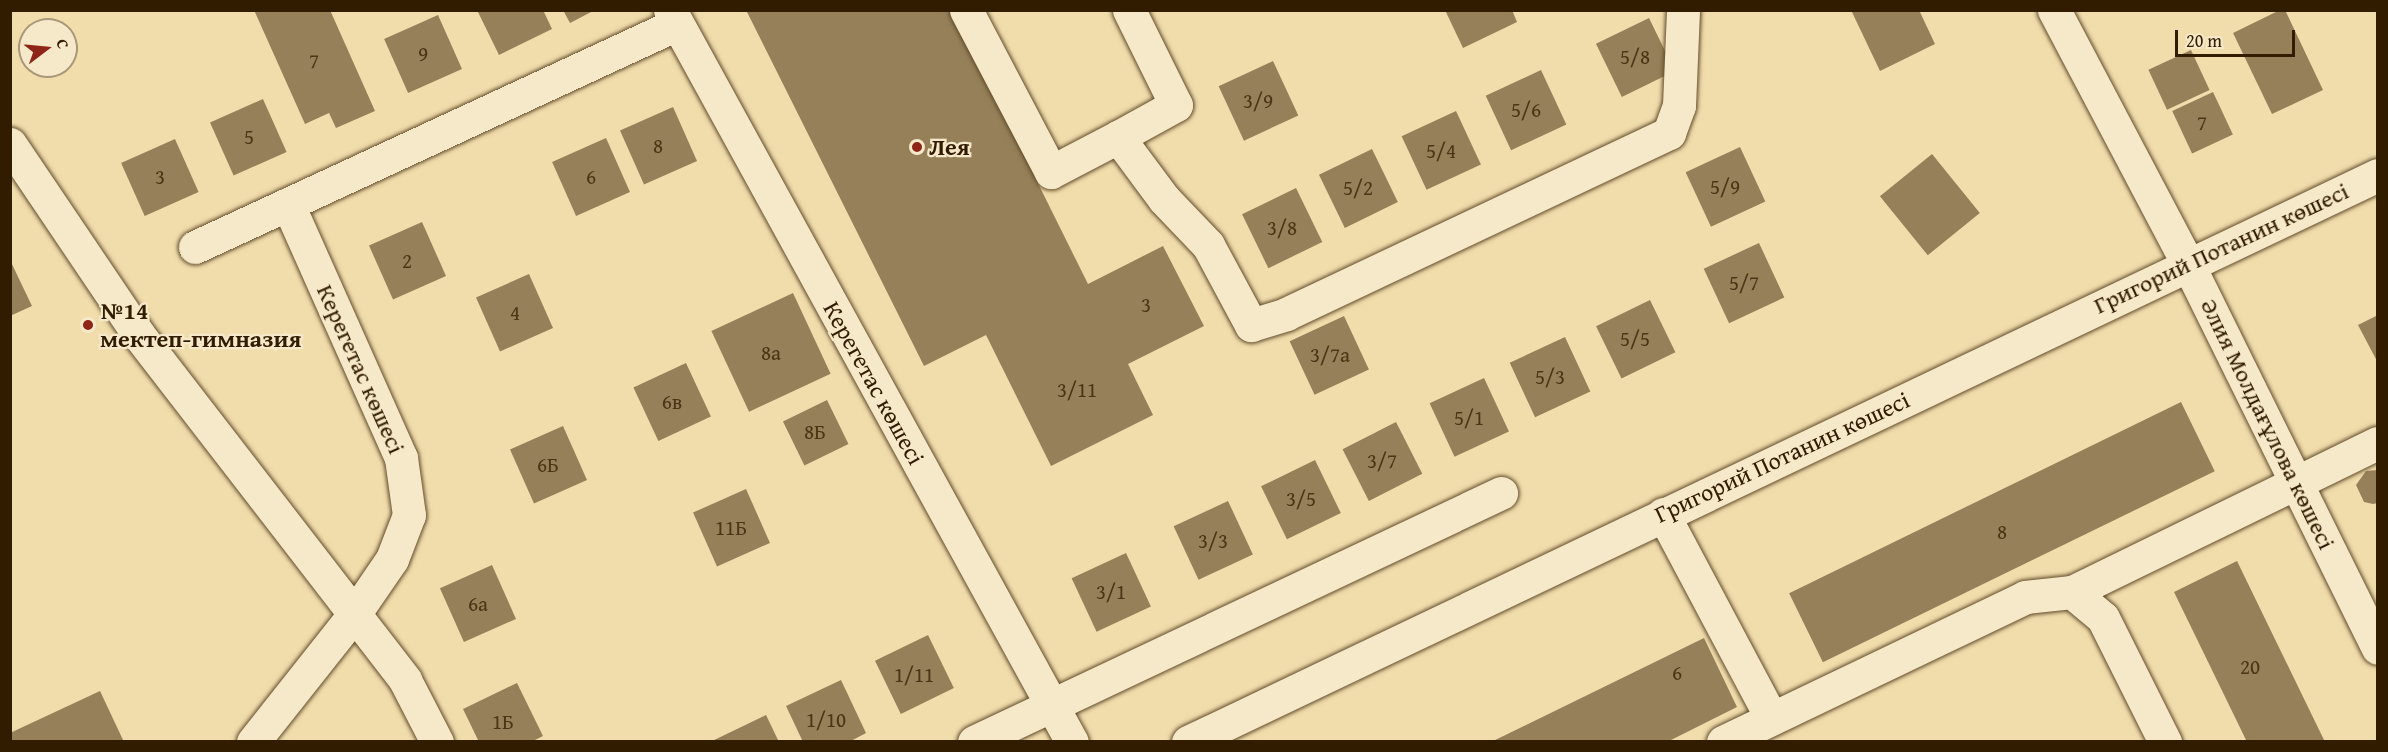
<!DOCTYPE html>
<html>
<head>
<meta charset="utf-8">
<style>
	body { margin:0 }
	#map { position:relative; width:2388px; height:752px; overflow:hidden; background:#f1ddac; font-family:"Gentium Book Plus",serif }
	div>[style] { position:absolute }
	.building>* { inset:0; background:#958059; transform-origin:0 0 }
	.roads { filter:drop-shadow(0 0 2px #624c2b) drop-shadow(0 0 2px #624c2b) }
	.minor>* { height:33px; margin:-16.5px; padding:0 16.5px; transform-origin:16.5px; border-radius:16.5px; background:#f6e9c9 }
	.dots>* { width:16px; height:16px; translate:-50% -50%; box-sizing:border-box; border:3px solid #f6e9c9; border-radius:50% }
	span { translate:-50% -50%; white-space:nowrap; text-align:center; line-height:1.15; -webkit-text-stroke:4.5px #f6e9c9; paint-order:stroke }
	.number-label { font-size:21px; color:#4b3516 }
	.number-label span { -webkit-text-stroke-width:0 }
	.poi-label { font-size:24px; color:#321c00; font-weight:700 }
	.left { translate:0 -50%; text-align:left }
	.street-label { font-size:24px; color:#321c00 }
	.frame { position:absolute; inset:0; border:12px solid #321c00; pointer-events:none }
	.north { position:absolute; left:18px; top:18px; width:60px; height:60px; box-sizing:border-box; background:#f6e9c9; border:2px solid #a89779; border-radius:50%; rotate:74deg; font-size:16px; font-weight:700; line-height:24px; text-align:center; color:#321c00 }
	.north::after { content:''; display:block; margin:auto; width:21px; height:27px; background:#8f2418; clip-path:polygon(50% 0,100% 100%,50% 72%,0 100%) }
	.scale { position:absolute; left:2175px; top:30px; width:120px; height:27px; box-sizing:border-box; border:3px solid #321c00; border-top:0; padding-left:8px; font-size:18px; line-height:21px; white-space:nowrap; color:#321c00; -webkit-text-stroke:4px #f6e9c9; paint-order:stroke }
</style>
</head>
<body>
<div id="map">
	<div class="building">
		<i style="clip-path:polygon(254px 10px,330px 10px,375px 111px,336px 128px,329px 113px,305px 124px)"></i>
		<i style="clip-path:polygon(477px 10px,543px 10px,552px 29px,499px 55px)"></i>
		<i style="clip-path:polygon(563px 10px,595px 10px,570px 23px)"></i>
		<i style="clip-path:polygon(746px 10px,952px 10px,1088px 284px,1163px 246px,1204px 326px,1128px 364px,1153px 415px,1051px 466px,986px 335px,924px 366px)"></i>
		<i style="clip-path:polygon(1445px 10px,1512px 10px,1517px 22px,1463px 48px)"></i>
		<i style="clip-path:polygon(1851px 10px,1919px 10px,1935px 44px,1880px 71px)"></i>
		<i style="clip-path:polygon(2280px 10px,2285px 10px,2323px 90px,2272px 114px,2233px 33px)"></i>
		<i style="left:438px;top:15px;width:59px;height:59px;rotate:66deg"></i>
		<i style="left:1649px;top:18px;width:59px;height:59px;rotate:64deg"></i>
		<i style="left:2191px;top:50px;width:44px;height:47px;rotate:65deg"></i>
		<i style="left:1273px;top:61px;width:60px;height:60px;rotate:65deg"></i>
		<i style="left:1541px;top:70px;width:60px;height:61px;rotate:65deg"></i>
		<i style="left:2213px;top:92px;width:47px;height:45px;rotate:65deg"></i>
		<i style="left:263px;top:99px;width:58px;height:58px;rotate:66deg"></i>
		<i style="left:673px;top:107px;width:59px;height:58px;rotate:66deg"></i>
		<i style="left:1456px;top:111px;width:59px;height:60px;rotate:65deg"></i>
		<i style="left:606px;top:138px;width:59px;height:59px;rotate:66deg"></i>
		<i style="left:175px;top:139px;width:58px;height:59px;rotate:66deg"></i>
		<i style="left:1740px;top:147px;width:60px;height:60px;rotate:65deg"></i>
		<i style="left:1372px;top:149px;width:59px;height:59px;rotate:64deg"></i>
		<i style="left:1932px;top:154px;width:76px;height:67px;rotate:51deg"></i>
		<i style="left:1296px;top:188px;width:60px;height:60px;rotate:64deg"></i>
		<i style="left:422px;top:222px;width:59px;height:58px;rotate:66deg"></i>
		<i style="left:1759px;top:243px;width:60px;height:61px;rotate:65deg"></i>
		<i style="clip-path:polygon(10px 260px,32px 306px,10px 316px)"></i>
		<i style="left:529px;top:274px;width:59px;height:58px;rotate:66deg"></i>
		<i style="left:793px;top:293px;width:89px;height:90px;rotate:65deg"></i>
		<i style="left:1650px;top:300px;width:58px;height:60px;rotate:64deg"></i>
		<i style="clip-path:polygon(2378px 315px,2378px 363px,2358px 325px)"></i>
		<i style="left:1344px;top:316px;width:59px;height:60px;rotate:65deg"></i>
		<i style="left:1565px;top:337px;width:60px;height:61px;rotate:65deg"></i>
		<i style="left:686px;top:363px;width:59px;height:58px;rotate:65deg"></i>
		<i style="left:1484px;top:378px;width:59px;height:60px;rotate:65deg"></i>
		<i style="left:827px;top:400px;width:49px;height:49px;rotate:64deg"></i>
		<i style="left:2181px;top:402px;width:77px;height:436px;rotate:64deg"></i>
		<i style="left:1396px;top:422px;width:58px;height:60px;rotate:63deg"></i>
		<i style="left:563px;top:426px;width:59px;height:58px;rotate:66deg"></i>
		<i style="left:1315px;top:460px;width:59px;height:60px;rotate:64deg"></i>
		<i style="clip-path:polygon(2378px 470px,2378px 503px,2373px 504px,2364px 502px,2356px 485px,2366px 471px)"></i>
		<i style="left:746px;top:489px;width:59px;height:58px;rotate:66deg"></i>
		<i style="left:1228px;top:501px;width:59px;height:60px;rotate:65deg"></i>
		<i style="left:1126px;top:553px;width:59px;height:60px;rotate:65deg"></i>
		<i style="clip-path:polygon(2237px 561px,2325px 742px,2247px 742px,2174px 592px)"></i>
		<i style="left:492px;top:565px;width:59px;height:57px;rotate:66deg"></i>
		<i style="left:928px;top:635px;width:59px;height:59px;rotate:64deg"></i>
		<i style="clip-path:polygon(1704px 638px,1737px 707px,1667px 742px,1491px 742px)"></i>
		<i style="clip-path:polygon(841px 680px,866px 733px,849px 742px,803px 742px,786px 706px)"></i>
		<i style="clip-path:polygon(517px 683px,543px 736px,531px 742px,479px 742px,463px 709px)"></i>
		<i style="clip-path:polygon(100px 691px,124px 742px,10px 742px,10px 733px)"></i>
		<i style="clip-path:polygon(766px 715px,779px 742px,710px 742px)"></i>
	</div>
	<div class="roads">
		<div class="minor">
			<i style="left:670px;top:10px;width:835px;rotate:61.23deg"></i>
			<i style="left:966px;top:10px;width:183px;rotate:62.3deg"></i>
			<i style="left:1051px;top:172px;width:76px;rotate:-27.6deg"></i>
			<i style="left:1129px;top:10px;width:106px;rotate:63.7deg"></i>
			<i style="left:1176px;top:105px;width:66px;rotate:151.1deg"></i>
			<i style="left:1118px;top:137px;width:77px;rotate:53.4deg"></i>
			<i style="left:1164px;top:199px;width:64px;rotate:46.3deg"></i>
			<i style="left:1208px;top:245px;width:91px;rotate:61.7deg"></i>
			<i style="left:1251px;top:325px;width:37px;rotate:-17deg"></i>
			<i style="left:1286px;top:314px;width:424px;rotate:-25.3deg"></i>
			<i style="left:1669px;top:133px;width:29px;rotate:-70deg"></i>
			<i style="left:1679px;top:106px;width:96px;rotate:-87.6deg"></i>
			<i style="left:2054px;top:10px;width:287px;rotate:62.2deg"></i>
			<i style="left:2188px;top:264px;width:428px;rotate:63.7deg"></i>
			<i style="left:10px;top:144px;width:229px;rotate:56deg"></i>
			<i style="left:138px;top:334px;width:437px;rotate:52.3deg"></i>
			<i style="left:405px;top:680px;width:70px;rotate:62.7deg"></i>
			<i style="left:195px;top:247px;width:531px;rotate:-24.83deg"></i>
			<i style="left:1663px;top:514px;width:230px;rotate:62deg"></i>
			<i style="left:2072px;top:592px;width:40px;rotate:40deg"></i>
			<i style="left:2103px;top:618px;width:139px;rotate:63.4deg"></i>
			<i style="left:253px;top:742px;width:161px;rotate:-51.6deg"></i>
			<i style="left:353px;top:616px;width:69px;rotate:-55.6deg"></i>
			<i style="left:392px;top:559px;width:47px;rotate:-68.9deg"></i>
			<i style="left:409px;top:515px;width:58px;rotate:-98deg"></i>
			<i style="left:401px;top:458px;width:278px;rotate:-114deg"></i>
			<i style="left:974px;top:742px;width:583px;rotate:-25.29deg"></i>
			<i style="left:1188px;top:742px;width:1318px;rotate:-25.48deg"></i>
			<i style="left:1723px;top:742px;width:335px;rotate:-25.6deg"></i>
			<i style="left:2025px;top:597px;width:47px;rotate:-6.1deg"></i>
			<i style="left:2072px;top:592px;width:340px;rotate:-26deg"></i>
		</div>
	</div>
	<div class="dots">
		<i style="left:917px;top:147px;background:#8f2418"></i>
		<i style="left:88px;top:325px;background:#8f2418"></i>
	</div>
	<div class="number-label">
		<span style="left:423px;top:54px">9</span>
		<span style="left:1635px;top:57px">5/8</span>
		<span style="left:314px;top:61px">7</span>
		<span style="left:1258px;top:101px">3/9</span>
		<span style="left:1526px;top:110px">5/6</span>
		<span style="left:2202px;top:123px">7</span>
		<span style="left:249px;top:137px">5</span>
		<span style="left:658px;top:146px">8</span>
		<span style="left:1441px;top:151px">5/4</span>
		<span style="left:160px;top:177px">3</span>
		<span style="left:591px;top:177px">6</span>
		<span style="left:1725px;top:187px">5/9</span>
		<span style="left:1358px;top:188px">5/2</span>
		<span style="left:1282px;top:228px">3/8</span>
		<span style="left:407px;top:261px">2</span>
		<span style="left:1744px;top:283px">5/7</span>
		<span style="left:1146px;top:305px">3</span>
		<span style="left:515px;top:313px">4</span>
		<span style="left:1635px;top:339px">5/5</span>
		<span style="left:771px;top:353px">8а</span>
		<span style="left:1330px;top:355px">3/7а</span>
		<span style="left:1550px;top:377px">5/3</span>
		<span style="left:1077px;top:390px">3/11</span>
		<span style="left:672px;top:402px">6в</span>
		<span style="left:1469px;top:418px">5/1</span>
		<span style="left:815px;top:432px">8Б</span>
		<span style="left:1382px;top:461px">3/7</span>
		<span style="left:548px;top:465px">6Б</span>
		<span style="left:1301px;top:499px">3/5</span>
		<span style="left:731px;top:528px">11Б</span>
		<span style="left:2002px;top:532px">8</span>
		<span style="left:1213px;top:541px">3/3</span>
		<span style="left:1111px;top:592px">3/1</span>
		<span style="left:478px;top:604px">6а</span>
		<span style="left:2250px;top:667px">20</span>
		<span style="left:1677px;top:673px">6</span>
		<span style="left:914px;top:675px">1/11</span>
		<span style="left:826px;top:720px">1/10</span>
		<span style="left:503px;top:722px">1Б</span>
	</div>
	<div class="poi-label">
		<span class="left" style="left:929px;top:147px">Лея</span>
		<span class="left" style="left:100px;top:325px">№14<br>мектеп-гимназия</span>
	</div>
	<div class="street-label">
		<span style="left:2221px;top:248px;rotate:-25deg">Григорий Потанин көшесі</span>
		<span style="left:361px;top:369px;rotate:66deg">Керегетас көшесі</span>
		<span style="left:874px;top:383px;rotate:61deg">Керегетас көшесі</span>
		<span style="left:2268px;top:424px;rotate:64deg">Әлия Молдағұлова көшесі</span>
		<span style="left:1782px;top:457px;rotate:-25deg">Григорий Потанин көшесі</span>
	</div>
	<div class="frame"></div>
	<div class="north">С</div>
	<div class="scale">20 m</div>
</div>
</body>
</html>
